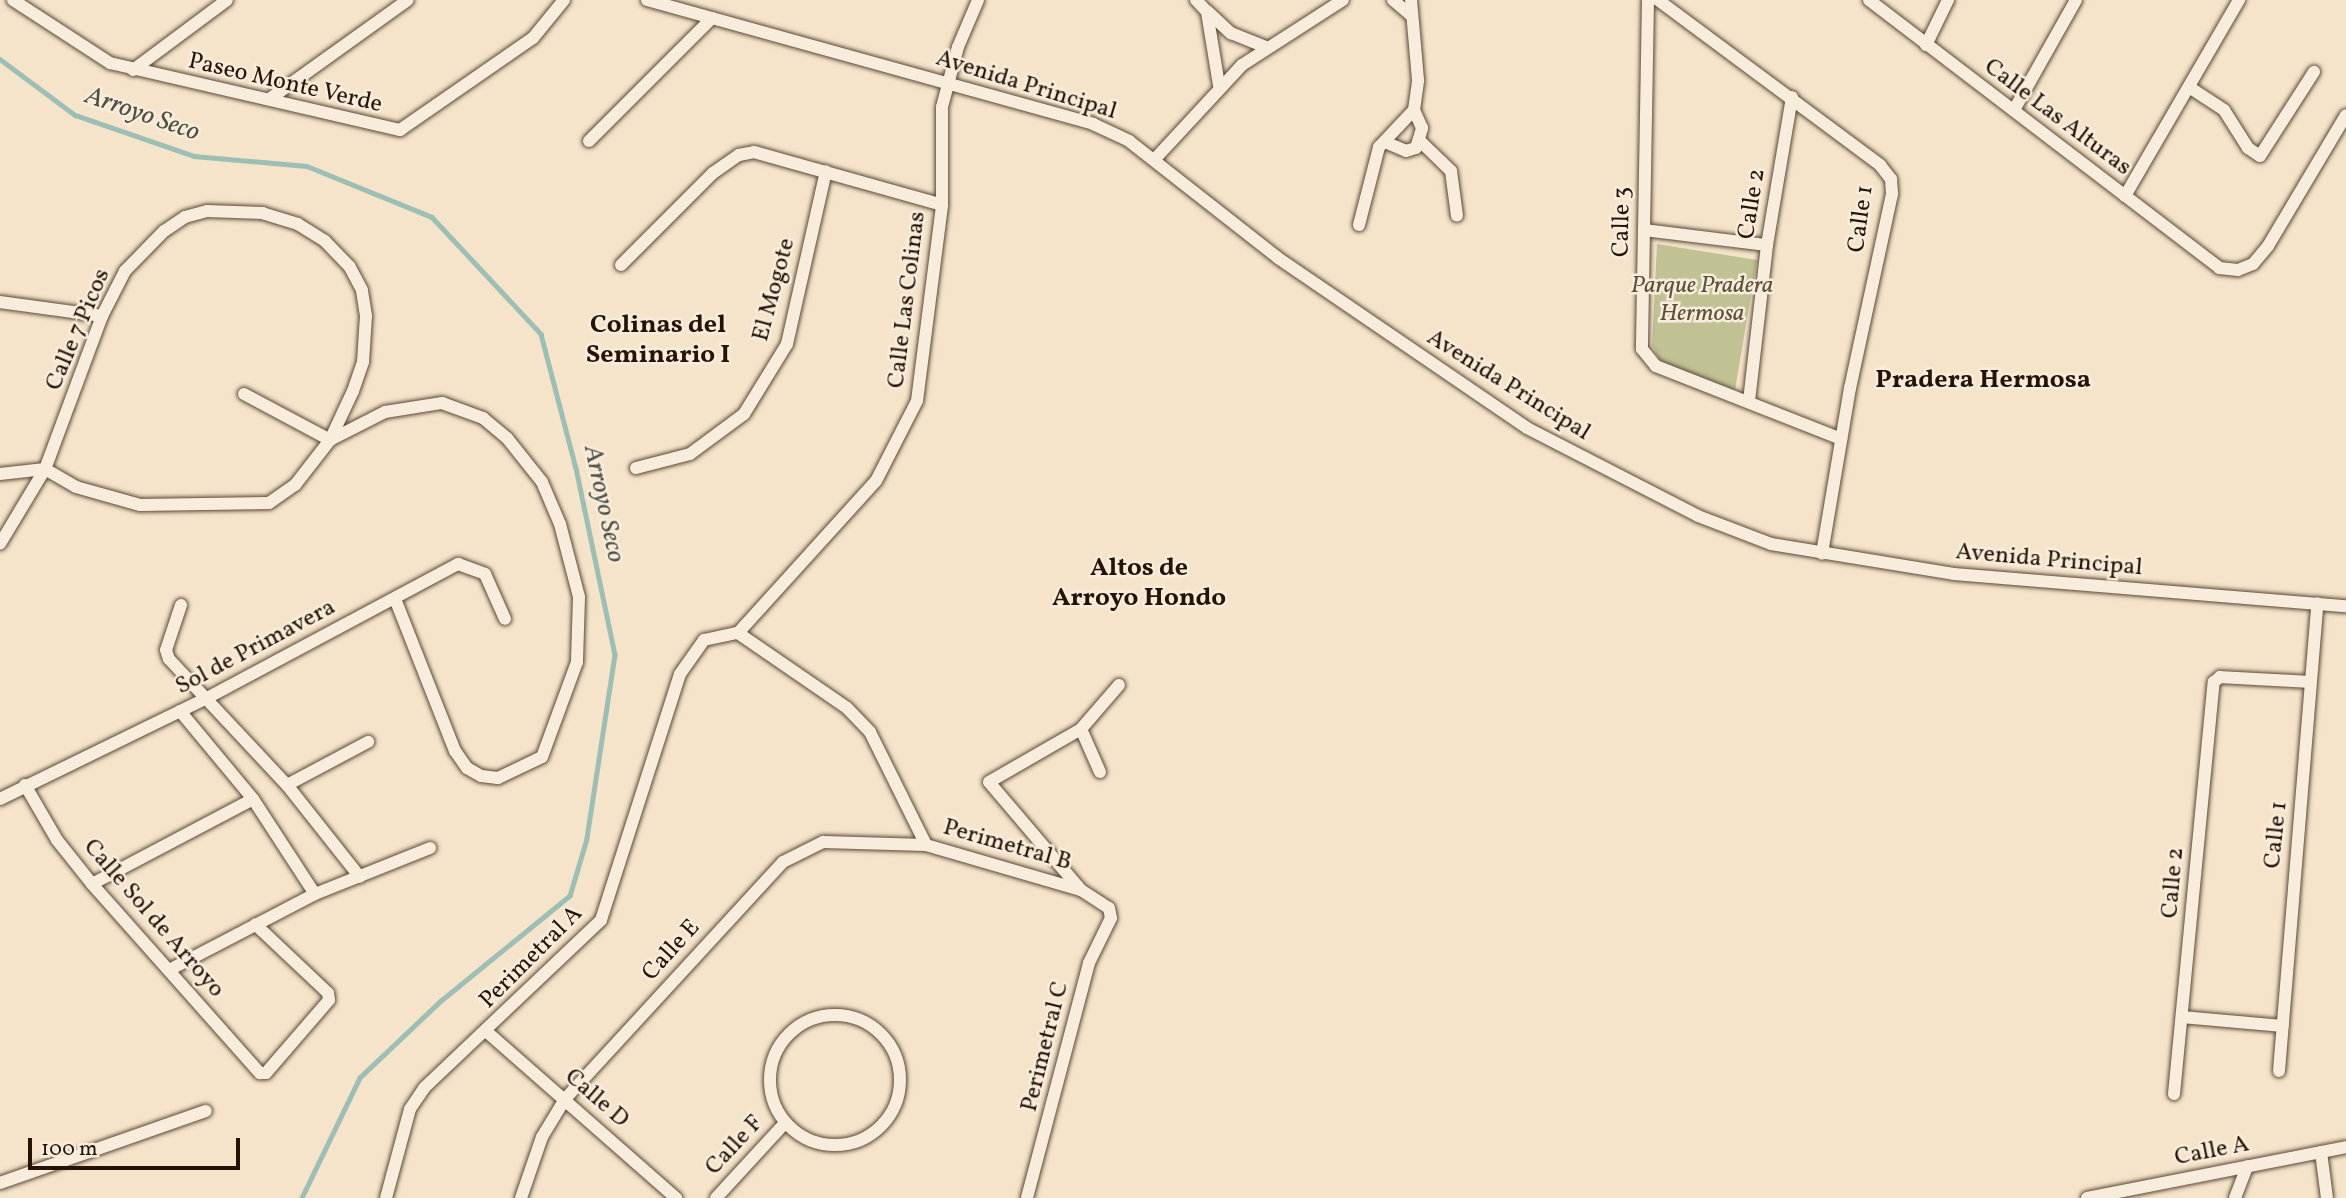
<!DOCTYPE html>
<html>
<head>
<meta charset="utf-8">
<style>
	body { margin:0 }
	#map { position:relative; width:2346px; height:1198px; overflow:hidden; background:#f5e4c9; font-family:Vollkorn,serif }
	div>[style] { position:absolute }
	.green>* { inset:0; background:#c0c293 }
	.stream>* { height:4.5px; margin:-2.25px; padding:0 2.25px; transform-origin:2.25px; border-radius:2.25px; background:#9cbfb5 }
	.roads { filter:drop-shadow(0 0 2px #5a4736) drop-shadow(0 0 2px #5a4736) }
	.street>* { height:12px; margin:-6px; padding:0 6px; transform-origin:6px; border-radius:6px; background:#f8eddc }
	.street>.ring { margin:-6px; padding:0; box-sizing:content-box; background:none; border:12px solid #f8eddc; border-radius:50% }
	span { translate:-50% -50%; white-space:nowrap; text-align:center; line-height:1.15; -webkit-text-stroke:5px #f8eddc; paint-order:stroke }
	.street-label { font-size:24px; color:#261305 }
	.park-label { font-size:24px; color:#5c5037; font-style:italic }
	.water-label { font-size:26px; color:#4f4f43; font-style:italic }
	.neighbourhood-label { font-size:26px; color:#261305; font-weight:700 }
	.scale { position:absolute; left:28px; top:1138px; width:212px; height:32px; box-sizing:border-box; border:4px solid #261305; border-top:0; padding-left:9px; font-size:21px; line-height:24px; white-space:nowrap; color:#261305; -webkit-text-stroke:5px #f8eddc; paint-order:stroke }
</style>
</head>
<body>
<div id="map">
	<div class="green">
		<i style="clip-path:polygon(1657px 244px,1757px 260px,1735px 390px,1662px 363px,1652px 346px)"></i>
	</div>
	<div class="stream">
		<i style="left:0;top:59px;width:94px;rotate:36.7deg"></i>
		<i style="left:75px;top:115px;width:126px;rotate:19deg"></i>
		<i style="left:194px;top:156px;width:113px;rotate:5.1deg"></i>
		<i style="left:307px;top:166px;width:135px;rotate:22.2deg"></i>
		<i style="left:432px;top:217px;width:160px;rotate:47deg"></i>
		<i style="left:541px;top:334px;width:138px;rotate:75.4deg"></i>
		<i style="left:576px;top:468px;width:191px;rotate:78.2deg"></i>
		<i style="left:615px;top:655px;width:186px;rotate:98.7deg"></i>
		<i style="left:587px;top:839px;width:59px;rotate:106.6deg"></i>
		<i style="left:570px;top:896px;width:168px;rotate:140.8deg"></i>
		<i style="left:440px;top:1002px;width:110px;rotate:136.5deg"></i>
		<i style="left:360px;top:1078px;width:133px;rotate:115.8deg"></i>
	</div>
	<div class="roads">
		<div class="street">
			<i style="left:13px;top:0;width:116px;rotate:33deg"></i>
			<i style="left:110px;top:63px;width:298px;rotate:13deg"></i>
			<i style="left:400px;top:130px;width:162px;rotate:-34.7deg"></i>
			<i style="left:533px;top:38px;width:49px;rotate:-50.8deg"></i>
			<i style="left:647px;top:0;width:463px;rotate:15.5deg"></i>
			<i style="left:1093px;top:124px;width:40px;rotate:25deg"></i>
			<i style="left:1129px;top:141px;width:189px;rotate:38.1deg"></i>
			<i style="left:1278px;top:258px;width:301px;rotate:34.3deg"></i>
			<i style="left:1527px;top:428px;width:192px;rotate:27.2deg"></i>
			<i style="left:1698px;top:516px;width:78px;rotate:21deg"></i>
			<i style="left:1771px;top:544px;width:185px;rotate:9.3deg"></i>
			<i style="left:1954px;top:574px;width:393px;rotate:4.7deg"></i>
			<i style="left:1196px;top:0;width:16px;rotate:47deg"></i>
			<i style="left:1207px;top:12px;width:74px;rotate:80.7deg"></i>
			<i style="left:1393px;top:0;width:23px;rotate:40deg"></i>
			<i style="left:1648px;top:0;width:349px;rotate:91deg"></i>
			<i style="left:1642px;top:349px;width:22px;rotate:51deg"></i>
			<i style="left:1656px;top:366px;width:199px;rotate:21.5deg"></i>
			<i style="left:1658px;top:0;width:277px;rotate:36.6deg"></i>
			<i style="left:1880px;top:165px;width:18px;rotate:52deg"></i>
			<i style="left:1891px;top:179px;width:15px;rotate:86deg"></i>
			<i style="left:1892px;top:194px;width:198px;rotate:102.2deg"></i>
			<i style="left:1850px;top:388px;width:168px;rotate:99.6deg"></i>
			<i style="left:1869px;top:0;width:441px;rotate:37.4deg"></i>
			<i style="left:2219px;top:268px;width:19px;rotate:6deg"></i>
			<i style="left:2238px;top:270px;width:16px;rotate:-22deg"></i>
			<i style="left:2253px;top:264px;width:23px;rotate:-50deg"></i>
			<i style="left:2268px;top:246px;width:152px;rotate:-59.2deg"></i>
			<i style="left:1207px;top:11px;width:33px;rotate:43deg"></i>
			<i style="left:1231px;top:33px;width:37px;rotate:22deg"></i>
			<i style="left:1926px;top:45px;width:50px;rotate:-63.9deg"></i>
			<i style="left:133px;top:70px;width:117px;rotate:-36.7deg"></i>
			<i style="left:2189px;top:87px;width:42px;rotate:33.3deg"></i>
			<i style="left:2224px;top:110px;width:45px;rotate:57.7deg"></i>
			<i style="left:2248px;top:148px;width:14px;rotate:34deg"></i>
			<i style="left:2260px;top:156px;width:100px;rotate:-57.3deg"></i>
			<i style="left:271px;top:98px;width:168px;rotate:-35.6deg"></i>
			<i style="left:2014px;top:110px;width:126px;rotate:-60.6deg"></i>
			<i style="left:589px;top:141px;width:174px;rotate:-45deg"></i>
			<i style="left:1420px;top:141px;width:43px;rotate:44.1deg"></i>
			<i style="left:1451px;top:171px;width:45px;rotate:82.4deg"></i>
			<i style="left:1385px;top:142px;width:23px;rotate:23deg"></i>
			<i style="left:1406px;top:151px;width:10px;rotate:-17deg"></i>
			<i style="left:1416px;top:148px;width:21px;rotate:-73deg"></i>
			<i style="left:1422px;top:128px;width:20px;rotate:-114deg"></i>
			<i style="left:1154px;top:160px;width:129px;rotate:-47.2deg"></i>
			<i style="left:1242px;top:65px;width:120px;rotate:-32.8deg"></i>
			<i style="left:2125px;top:196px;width:227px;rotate:-59.8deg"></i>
			<i style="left:1359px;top:225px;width:81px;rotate:-75.6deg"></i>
			<i style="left:1379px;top:147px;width:51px;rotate:-46.6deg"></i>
			<i style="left:1414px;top:110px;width:30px;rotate:-82deg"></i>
			<i style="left:1418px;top:80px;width:80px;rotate:-95deg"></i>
			<i style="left:1644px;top:230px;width:124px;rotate:7deg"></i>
			<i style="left:621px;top:265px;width:130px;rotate:-45deg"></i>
			<i style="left:713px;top:173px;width:32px;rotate:-35deg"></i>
			<i style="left:739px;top:155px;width:15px;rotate:-11deg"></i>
			<i style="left:754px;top:152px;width:195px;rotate:15.7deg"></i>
			<i style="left:0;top:302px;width:103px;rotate:7.8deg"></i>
			<i style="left:244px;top:394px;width:98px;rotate:28.1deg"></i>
			<i style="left:1749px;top:401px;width:157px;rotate:-83.4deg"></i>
			<i style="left:1767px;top:245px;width:150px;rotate:-80.4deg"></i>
			<i style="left:330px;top:440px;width:62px;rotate:-27deg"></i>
			<i style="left:385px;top:412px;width:58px;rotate:-9deg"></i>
			<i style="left:442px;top:403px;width:44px;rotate:20.1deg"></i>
			<i style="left:483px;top:418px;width:31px;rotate:40deg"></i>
			<i style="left:507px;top:438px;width:56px;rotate:51.5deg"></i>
			<i style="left:542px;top:482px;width:46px;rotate:66.8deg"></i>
			<i style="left:560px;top:524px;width:75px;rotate:75.4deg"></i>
			<i style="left:579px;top:597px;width:65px;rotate:91.8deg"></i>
			<i style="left:577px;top:662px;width:101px;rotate:110.2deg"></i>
			<i style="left:542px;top:757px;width:49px;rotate:154.5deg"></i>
			<i style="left:498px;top:778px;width:17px;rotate:-173deg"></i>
			<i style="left:481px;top:776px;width:16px;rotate:-150deg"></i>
			<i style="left:467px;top:768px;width:21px;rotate:-125deg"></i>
			<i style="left:455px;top:751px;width:163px;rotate:-111.5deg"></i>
			<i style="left:636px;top:468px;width:56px;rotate:-14.5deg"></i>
			<i style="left:690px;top:454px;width:67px;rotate:-36.5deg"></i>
			<i style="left:744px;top:414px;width:82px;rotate:-58.4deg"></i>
			<i style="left:787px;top:344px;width:177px;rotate:-77.3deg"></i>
			<i style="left:0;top:474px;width:45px;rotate:-6.3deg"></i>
			<i style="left:45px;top:469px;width:36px;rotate:30deg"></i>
			<i style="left:76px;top:487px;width:66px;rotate:15.7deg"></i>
			<i style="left:140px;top:505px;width:129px;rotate:-0.9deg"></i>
			<i style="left:269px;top:503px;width:32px;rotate:-35deg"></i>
			<i style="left:295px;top:485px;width:57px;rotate:-52.1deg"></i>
			<i style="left:330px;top:440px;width:54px;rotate:-64.9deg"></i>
			<i style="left:353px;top:391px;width:31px;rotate:-71deg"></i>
			<i style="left:363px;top:362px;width:46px;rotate:-86.3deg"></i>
			<i style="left:366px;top:316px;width:26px;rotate:-99deg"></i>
			<i style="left:362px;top:290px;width:27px;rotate:-118deg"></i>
			<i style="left:349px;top:266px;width:35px;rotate:-134deg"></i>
			<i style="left:325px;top:241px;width:32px;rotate:-148deg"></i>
			<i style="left:298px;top:224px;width:37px;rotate:-163deg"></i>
			<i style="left:263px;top:213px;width:56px;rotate:-178deg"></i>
			<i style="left:207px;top:211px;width:23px;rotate:165deg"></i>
			<i style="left:185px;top:217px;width:25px;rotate:146deg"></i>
			<i style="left:164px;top:231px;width:56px;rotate:134.3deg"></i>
			<i style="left:125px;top:271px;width:51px;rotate:117.1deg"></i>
			<i style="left:102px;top:316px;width:163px;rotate:110.4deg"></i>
			<i style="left:45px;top:469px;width:87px;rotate:121deg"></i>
			<i style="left:181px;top:605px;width:47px;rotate:108.4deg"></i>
			<i style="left:166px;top:650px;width:9px;rotate:72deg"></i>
			<i style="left:169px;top:659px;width:173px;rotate:46.9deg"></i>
			<i style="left:287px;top:785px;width:117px;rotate:51.6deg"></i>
			<i style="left:738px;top:633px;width:132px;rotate:34.5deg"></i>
			<i style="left:847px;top:708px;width:33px;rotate:46deg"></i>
			<i style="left:870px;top:732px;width:126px;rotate:63.6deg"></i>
			<i style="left:926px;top:845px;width:161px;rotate:16.2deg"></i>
			<i style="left:1081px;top:890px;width:33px;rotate:33deg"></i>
			<i style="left:1109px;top:908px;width:10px;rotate:79deg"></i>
			<i style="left:1111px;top:918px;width:50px;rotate:116.1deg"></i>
			<i style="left:1089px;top:963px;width:243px;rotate:104.8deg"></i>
			<i style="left:738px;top:633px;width:205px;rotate:-47.8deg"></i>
			<i style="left:876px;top:481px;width:90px;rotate:-62.9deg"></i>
			<i style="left:917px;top:401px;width:198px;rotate:-82.7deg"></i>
			<i style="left:942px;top:205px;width:98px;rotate:-90deg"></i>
			<i style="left:942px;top:107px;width:62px;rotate:-75.1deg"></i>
			<i style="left:958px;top:47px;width:51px;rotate:-66.9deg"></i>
			<i style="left:180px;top:711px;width:114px;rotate:50.3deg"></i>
			<i style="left:253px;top:799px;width:113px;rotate:56.9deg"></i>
			<i style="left:1081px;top:729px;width:47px;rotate:66.2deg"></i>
			<i style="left:25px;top:785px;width:64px;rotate:59.8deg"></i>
			<i style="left:57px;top:840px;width:56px;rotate:51.5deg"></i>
			<i style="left:92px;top:884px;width:253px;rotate:48.4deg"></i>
			<i style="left:260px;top:1073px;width:6px"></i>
			<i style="left:266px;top:1073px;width:96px;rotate:-49.2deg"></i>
			<i style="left:329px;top:1000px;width:7px;rotate:-98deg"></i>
			<i style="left:328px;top:993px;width:100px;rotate:-136.6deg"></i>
			<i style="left:287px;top:785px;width:92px;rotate:-28deg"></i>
			<i style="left:0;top:799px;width:230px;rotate:-26deg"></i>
			<i style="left:207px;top:698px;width:285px;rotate:-28.1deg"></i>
			<i style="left:458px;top:564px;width:29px;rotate:20deg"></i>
			<i style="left:485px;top:574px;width:49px;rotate:66deg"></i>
			<i style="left:92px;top:884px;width:182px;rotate:-27.8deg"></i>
			<i style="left:1080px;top:889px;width:140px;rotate:-130.4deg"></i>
			<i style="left:989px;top:782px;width:106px;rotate:-29.9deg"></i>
			<i style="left:1081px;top:729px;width:58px;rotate:-49.2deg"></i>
			<i style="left:171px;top:969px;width:162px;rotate:-27.5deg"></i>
			<i style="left:315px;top:894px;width:124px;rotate:-21.8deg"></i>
			<i class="ring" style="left:770px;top:1015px;width:118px;height:118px"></i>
			<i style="left:2182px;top:1017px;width:101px;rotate:5.1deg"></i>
			<i style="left:487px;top:1032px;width:252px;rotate:41.3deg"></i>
			<i style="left:2279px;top:1071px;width:469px;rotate:-85.3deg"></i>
			<i style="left:2174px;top:1094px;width:414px;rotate:-84.5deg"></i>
			<i style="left:2214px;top:682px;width:8px;rotate:-40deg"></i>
			<i style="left:2220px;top:677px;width:90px;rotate:3.2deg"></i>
			<i style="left:2321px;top:1152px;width:46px;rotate:82.6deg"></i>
			<i style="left:0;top:1183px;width:218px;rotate:-19.3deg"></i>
			<i style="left:386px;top:1198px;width:92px;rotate:-74.9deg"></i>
			<i style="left:410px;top:1109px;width:25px;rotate:-56deg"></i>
			<i style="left:424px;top:1088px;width:244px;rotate:-43.5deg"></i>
			<i style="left:601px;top:920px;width:258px;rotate:-72.2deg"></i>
			<i style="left:680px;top:674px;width:42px;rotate:-54.8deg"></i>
			<i style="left:704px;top:640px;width:35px;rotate:-12deg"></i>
			<i style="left:521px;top:1198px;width:65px;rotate:-71deg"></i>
			<i style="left:542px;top:1137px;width:44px;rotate:-58.8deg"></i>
			<i style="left:565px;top:1099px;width:322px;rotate:-47.4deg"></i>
			<i style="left:783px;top:862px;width:45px;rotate:-26.6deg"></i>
			<i style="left:823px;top:842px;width:103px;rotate:1.7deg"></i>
			<i style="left:716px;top:1198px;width:102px;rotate:-47.4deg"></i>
			<i style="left:2087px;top:1198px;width:264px;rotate:-11.1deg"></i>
			<i style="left:2235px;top:1198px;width:34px;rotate:-69deg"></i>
		</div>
	</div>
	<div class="street-label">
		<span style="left:285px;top:84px;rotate:13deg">Paseo Monte Verde</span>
		<span style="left:1026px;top:86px;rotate:17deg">Avenida Principal</span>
		<span style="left:2057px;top:118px;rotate:37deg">Calle Las Alturas</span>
		<span style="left:1753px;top:204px;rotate:-81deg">Calle 2</span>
		<span style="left:1862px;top:219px;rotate:-82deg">Calle 1</span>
		<span style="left:1623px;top:222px;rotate:-89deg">Calle 3</span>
		<span style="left:775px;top:290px;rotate:-75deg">El Mogote</span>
		<span style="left:908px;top:300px;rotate:-83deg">Calle Las Colinas</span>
		<span style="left:79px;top:330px;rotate:-67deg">Calle 7 Picos</span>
		<span style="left:1508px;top:386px;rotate:32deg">Avenida Principal</span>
		<span style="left:2049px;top:561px;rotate:5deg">Avenida Principal</span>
		<span style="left:256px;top:648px;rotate:-28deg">Sol de Primavera</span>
		<span style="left:2277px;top:835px;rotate:-84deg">Calle 1</span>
		<span style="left:1007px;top:846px;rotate:16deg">Perimetral B</span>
		<span style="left:2174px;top:883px;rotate:-85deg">Calle 2</span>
		<span style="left:153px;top:919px;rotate:49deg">Calle Sol de Arroyo</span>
		<span style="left:672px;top:951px;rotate:-48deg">Calle E</span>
		<span style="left:532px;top:958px;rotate:-45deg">Perimetral A</span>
		<span style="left:1046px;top:1047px;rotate:-76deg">Perimetral C</span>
		<span style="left:596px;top:1099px;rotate:41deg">Calle D</span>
		<span style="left:735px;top:1146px;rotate:-47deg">Calle F</span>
		<span style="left:2212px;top:1152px;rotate:-11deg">Calle A</span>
	</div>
	<div class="park-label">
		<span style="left:1702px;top:301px">Parque Pradera<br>Hermosa</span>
	</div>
	<div class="water-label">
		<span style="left:142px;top:115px;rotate:19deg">Arroyo Seco</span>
		<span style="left:603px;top:504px;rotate:78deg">Arroyo Seco</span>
	</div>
	<div class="neighbourhood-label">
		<span style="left:658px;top:341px">Colinas del<br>Seminario I</span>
		<span style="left:1983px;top:381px">Pradera Hermosa</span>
		<span style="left:1139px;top:584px">Altos de<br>Arroyo Hondo</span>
	</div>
	<div class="scale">100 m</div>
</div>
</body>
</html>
